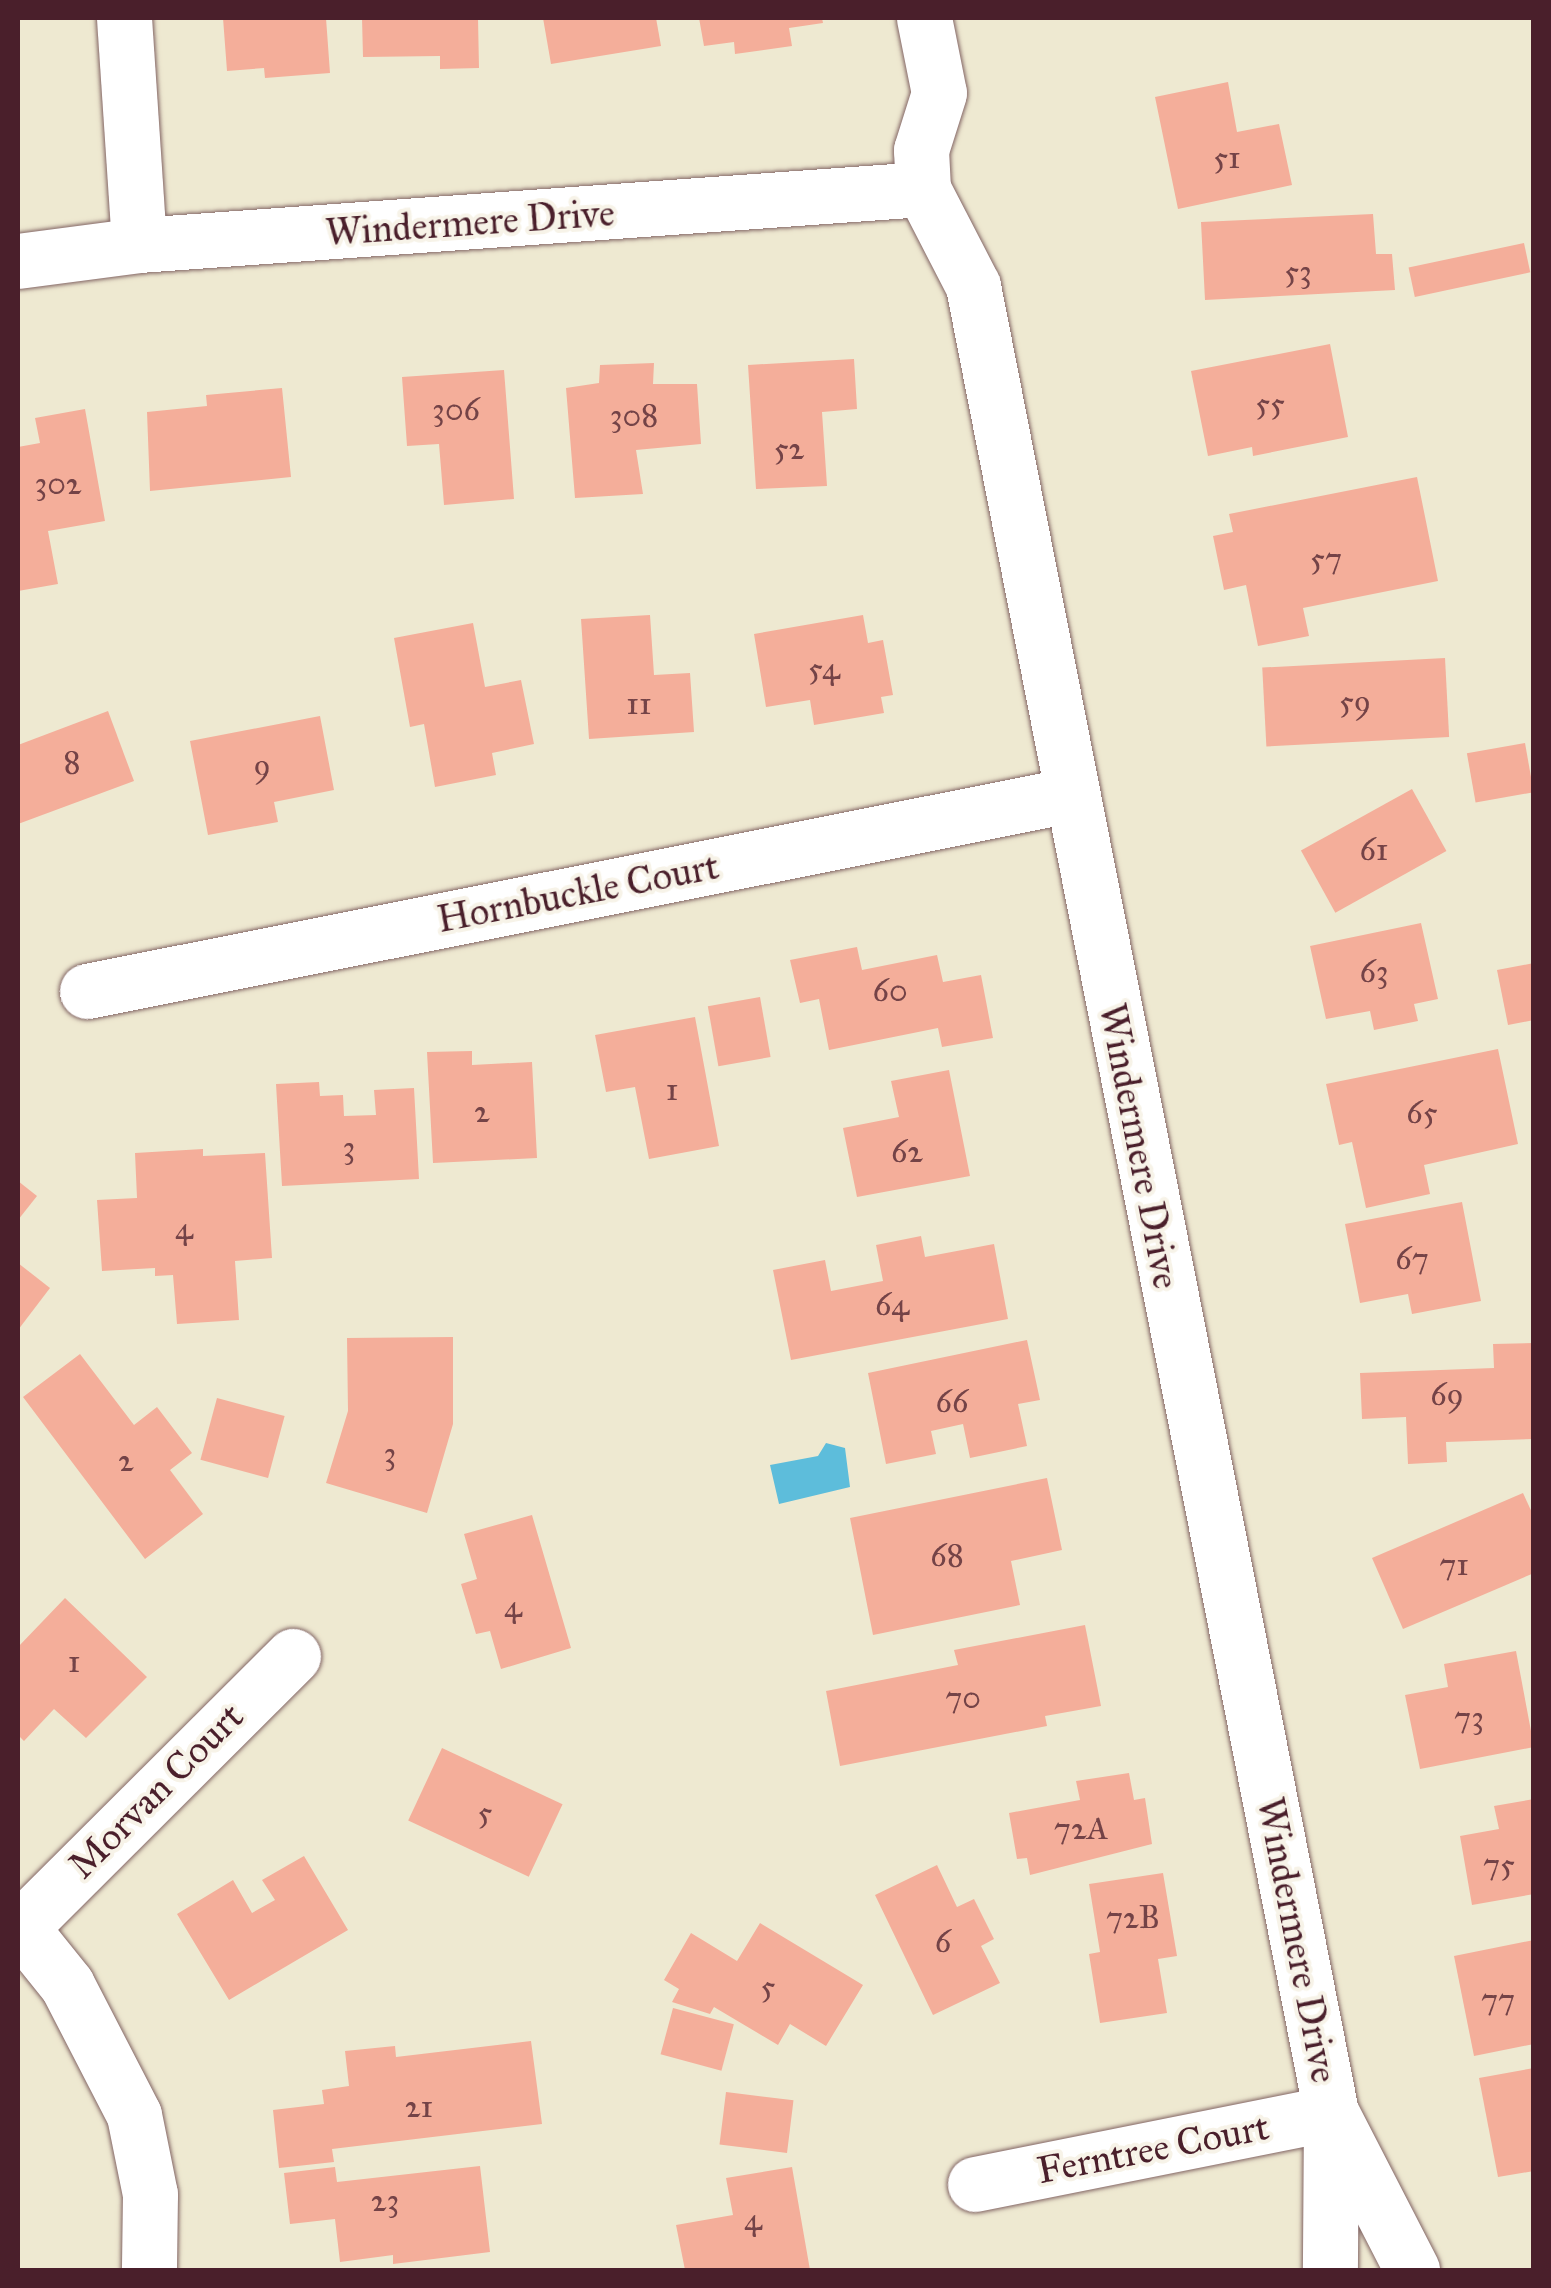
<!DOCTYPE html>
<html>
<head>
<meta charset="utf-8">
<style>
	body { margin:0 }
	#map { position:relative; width:1551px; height:2288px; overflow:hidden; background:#eee9d1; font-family:"IM FELL Great Primer",serif }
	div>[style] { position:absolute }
	.water>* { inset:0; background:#5dbddb }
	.building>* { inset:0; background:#f4ae9a; transform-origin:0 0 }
	.roads { filter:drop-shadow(0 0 2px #836665) drop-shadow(0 0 2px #836665) }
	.minor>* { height:55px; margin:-27.5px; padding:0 27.5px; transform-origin:27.5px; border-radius:27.5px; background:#fff }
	span { translate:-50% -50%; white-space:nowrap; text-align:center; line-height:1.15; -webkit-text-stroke:8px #f7f3e8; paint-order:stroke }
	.number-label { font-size:32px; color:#744347 }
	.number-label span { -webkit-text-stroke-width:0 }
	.street-label { font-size:38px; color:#4a1f2b }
	.frame { position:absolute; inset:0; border:20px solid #4a1f2b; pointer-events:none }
</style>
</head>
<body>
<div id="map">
	<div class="water">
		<i style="clip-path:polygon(826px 1443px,845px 1448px,850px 1487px,779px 1504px,770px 1465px,818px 1456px)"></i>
	</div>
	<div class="building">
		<i style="clip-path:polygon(223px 18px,326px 18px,330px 73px,265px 78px,264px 68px,227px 71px)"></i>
		<i style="clip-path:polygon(362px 18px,478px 18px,479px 68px,440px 69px,440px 56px,363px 57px)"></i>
		<i style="clip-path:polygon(543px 18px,656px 18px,661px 46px,551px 64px)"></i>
		<i style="clip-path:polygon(699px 18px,822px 18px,823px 23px,789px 28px,792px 46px,735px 54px,734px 42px,704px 46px)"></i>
		<i style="clip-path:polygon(1228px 82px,1237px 132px,1279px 124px,1292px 185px,1178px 209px,1155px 97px)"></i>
		<i style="clip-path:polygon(1373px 214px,1376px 254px,1392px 254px,1395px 290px,1205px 300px,1201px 222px)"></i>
		<i style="left:1524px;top:243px;width:30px;height:118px;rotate:78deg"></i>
		<i style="clip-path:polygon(1330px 344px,1348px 437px,1253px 456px,1252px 447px,1208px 456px,1191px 371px)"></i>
		<i style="clip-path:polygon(854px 359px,857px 409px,822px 412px,827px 486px,756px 489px,748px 365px)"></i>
		<i style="clip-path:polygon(654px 363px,653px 384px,697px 384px,701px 444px,636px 450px,643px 494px,575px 498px,566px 388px,599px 383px,600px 365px)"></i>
		<i style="clip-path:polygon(504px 370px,514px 499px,444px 505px,439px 444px,407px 446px,402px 377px)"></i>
		<i style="clip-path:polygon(282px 388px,291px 477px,150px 491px,147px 412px,207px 406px,206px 395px)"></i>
		<i style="clip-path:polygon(85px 409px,105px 521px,48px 531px,58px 584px,18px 591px,18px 447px,40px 443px,35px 418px)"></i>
		<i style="clip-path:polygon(1417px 477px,1438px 581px,1303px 608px,1309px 636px,1258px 646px,1246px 585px,1224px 590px,1213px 536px,1233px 532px,1229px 514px)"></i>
		<i style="clip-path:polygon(650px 615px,654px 675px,690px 673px,694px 732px,589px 739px,581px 619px)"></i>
		<i style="clip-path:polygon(863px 615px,868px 643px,883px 640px,893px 695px,881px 697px,884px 713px,814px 725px,810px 700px,766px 707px,754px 634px)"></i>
		<i style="clip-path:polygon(473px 623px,485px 687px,521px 680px,534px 744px,492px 753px,496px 775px,435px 787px,424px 724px,410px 727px,394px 638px)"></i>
		<i style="left:1445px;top:658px;width:79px;height:183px;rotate:87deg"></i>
		<i style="clip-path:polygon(108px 711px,134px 781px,18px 824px,18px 745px)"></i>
		<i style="clip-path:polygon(320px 716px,334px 790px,274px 802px,278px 822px,208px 835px,190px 741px)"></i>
		<i style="left:1525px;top:743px;width:50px;height:59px;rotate:80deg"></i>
		<i style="left:1412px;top:789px;width:71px;height:127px;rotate:61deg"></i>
		<i style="clip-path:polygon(1421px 923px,1438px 999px,1414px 1004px,1418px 1021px,1374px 1030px,1370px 1011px,1326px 1019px,1310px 946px)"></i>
		<i style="clip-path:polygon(857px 947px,862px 970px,937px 955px,943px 982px,981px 975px,993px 1038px,942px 1047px,938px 1028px,829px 1050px,819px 999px,800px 1003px,790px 960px)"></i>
		<i style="clip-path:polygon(1534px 963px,1534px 1020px,1508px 1025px,1497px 970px)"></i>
		<i style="left:760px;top:997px;width:61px;height:53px;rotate:80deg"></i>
		<i style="clip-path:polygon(695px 1017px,719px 1146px,649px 1159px,635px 1087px,606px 1092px,595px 1035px)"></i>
		<i style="clip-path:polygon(1498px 1049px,1518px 1144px,1424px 1165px,1430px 1194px,1366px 1208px,1352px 1142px,1339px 1145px,1326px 1084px)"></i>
		<i style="clip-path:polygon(472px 1051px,472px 1065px,532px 1062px,537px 1158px,433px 1163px,427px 1052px)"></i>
		<i style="clip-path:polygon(949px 1070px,970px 1176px,857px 1197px,843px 1128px,899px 1117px,891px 1081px)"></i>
		<i style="clip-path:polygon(319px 1082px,320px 1096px,343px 1095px,344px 1116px,376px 1115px,374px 1090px,414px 1088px,419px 1179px,282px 1186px,276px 1084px)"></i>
		<i style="clip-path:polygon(203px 1149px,203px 1156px,265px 1153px,272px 1258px,235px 1261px,239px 1320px,177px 1324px,173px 1275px,155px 1276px,155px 1268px,102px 1271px,97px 1200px,137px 1198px,135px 1153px)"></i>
		<i style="clip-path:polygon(18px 1181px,37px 1196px,18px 1220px)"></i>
		<i style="clip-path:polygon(1462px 1202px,1481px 1301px,1412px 1314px,1408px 1294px,1360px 1303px,1345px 1224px)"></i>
		<i style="clip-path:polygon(921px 1236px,925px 1257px,994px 1244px,1008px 1319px,791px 1360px,773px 1270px,825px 1260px,831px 1291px,883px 1281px,876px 1245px)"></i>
		<i style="clip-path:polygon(18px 1263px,50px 1288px,18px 1330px)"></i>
		<i style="clip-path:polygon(453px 1337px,453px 1424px,427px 1513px,326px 1483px,348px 1411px,347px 1338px)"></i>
		<i style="clip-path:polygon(1027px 1340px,1040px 1400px,1018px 1404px,1027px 1446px,970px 1458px,963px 1424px,931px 1431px,936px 1454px,886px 1464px,868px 1373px)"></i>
		<i style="clip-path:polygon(1534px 1343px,1534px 1439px,1446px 1442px,1447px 1462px,1408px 1464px,1406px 1417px,1362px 1419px,1360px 1373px,1494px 1368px,1493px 1344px)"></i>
		<i style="clip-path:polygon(80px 1354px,134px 1425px,157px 1407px,192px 1453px,170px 1470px,203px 1514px,145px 1559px,23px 1397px)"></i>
		<i style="left:217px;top:1398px;width:70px;height:64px;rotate:15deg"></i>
		<i style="clip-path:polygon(1047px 1478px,1062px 1550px,1011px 1561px,1020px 1605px,873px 1635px,850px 1518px)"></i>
		<i style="clip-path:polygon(1523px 1493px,1534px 1517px,1534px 1573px,1403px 1629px,1372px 1558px)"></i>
		<i style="clip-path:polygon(532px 1515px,571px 1648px,501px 1669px,490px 1631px,476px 1634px,461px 1584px,477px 1579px,464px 1534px)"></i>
		<i style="clip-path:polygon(65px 1598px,147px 1677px,86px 1738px,54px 1709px,24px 1741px,18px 1735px,18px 1647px)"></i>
		<i style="clip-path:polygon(1085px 1625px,1101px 1706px,1045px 1716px,1047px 1726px,840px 1766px,826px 1691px,958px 1665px,954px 1650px)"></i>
		<i style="clip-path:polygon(1516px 1651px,1534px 1747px,1420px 1769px,1405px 1695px,1448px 1687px,1444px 1664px)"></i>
		<i style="left:442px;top:1748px;width:133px;height:80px;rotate:25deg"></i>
		<i style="clip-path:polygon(1129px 1773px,1134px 1800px,1145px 1798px,1152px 1844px,1030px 1875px,1027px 1858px,1017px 1859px,1009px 1813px,1080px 1800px,1076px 1781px)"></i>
		<i style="clip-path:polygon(1534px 1799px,1534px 1894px,1472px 1905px,1460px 1836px,1499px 1829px,1494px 1806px)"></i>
		<i style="clip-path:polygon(304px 1856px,348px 1930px,229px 2000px,177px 1914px,233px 1880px,252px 1913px,275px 1900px,262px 1880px)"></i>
		<i style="clip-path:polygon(937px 1865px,957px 1907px,974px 1899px,994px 1939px,981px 1946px,1000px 1983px,933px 2015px,875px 1895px)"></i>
		<i style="clip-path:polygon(1163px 1873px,1177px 1956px,1158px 1959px,1167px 2013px,1100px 2023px,1089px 1954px,1100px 1952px,1089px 1884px)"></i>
		<i style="clip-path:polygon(760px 1923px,863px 1985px,826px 2046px,790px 2024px,778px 2045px,714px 2007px,710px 2014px,672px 2002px,679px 1989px,664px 1980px,691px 1933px,737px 1961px)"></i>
		<i style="clip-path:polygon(1534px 1940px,1534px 2044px,1474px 2056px,1454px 1956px)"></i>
		<i style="left:673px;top:2008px;width:63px;height:48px;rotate:15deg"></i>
		<i style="clip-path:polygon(531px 2041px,542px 2124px,332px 2149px,334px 2162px,279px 2168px,273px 2110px,324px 2104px,322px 2090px,349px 2086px,345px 2051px,395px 2046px,396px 2057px)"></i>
		<i style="clip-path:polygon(1534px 2068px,1534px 2171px,1498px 2177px,1479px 2078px)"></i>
		<i style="left:726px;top:2092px;width:68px;height:53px;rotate:7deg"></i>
		<i style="clip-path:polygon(480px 2166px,490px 2252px,393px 2264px,393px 2255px,340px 2262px,335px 2219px,290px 2224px,284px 2173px,335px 2167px,337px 2182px)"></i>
		<i style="clip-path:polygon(792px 2167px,810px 2270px,685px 2270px,676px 2225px,733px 2215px,726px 2178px)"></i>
	</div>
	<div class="roads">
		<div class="minor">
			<i style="left:124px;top:18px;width:227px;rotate:86.2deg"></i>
			<i style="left:924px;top:18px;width:76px;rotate:78.7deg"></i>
			<i style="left:939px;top:93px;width:60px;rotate:107.5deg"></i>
			<i style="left:921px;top:150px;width:39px;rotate:87deg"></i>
			<i style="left:923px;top:189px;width:109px;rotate:62.7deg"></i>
			<i style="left:973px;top:286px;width:1862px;rotate:78.91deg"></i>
			<i style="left:1331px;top:2113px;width:157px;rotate:90.4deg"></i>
			<i style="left:18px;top:261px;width:122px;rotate:-7.5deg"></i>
			<i style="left:139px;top:245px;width:786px;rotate:-4.09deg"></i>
			<i style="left:87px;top:991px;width:1002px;rotate:-11.28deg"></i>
			<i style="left:18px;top:1924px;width:78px;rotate:51.2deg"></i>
			<i style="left:67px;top:1985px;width:146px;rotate:62.7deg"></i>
			<i style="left:134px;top:2115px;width:81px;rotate:78.6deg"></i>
			<i style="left:150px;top:2194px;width:76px;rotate:90.8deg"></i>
			<i style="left:21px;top:1927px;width:384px;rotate:-44.9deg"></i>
			<i style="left:1333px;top:2116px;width:173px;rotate:62.8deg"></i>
			<i style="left:975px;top:2184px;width:363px;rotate:-11.3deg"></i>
		</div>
	</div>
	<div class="number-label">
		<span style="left:1227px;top:158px">51</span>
		<span style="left:1298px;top:272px">53</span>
		<span style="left:1270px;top:404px">55</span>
		<span style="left:456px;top:410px">306</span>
		<span style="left:634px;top:416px">308</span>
		<span style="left:789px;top:449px">52</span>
		<span style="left:58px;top:484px">302</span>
		<span style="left:1326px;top:559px">57</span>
		<span style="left:824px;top:669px">54</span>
		<span style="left:1355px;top:702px">59</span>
		<span style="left:639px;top:704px">11</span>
		<span style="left:72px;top:763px">8</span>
		<span style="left:262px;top:766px">9</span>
		<span style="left:1374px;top:850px">61</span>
		<span style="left:1374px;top:972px">63</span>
		<span style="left:890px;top:991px">60</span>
		<span style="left:672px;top:1090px">1</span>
		<span style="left:482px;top:1112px">2</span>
		<span style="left:1422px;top:1113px">65</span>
		<span style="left:349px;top:1148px">3</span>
		<span style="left:907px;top:1152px">62</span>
		<span style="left:184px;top:1229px">4</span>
		<span style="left:1412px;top:1259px">67</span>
		<span style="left:892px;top:1305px">64</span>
		<span style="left:1447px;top:1395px">69</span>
		<span style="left:952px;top:1402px">66</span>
		<span style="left:390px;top:1454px">3</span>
		<span style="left:126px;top:1461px">2</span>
		<span style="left:947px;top:1556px">68</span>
		<span style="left:1454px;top:1565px">71</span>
		<span style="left:513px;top:1607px">4</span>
		<span style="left:74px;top:1662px">1</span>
		<span style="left:963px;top:1698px">70</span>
		<span style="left:1469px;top:1718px">73</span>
		<span style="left:485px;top:1813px">5</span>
		<span style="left:1081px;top:1829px">72A</span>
		<span style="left:1499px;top:1865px">75</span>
		<span style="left:1133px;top:1918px">72B</span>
		<span style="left:943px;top:1942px">6</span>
		<span style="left:768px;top:1987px">5</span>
		<span style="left:1498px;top:2000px">77</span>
		<span style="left:419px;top:2107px">21</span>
		<span style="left:385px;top:2201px">23</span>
		<span style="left:753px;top:2220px">4</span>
	</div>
	<div class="street-label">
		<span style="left:470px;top:223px;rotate:-4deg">Windermere Drive</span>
		<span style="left:578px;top:893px;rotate:-11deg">Hornbuckle Court</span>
		<span style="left:1139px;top:1146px;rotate:79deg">Windermere Drive</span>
		<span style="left:156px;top:1791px;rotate:-45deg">Morvan Court</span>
		<span style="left:1297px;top:1940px;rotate:79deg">Windermere Drive</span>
		<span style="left:1153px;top:2149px;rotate:-11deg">Ferntree Court</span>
	</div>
	<div class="frame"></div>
</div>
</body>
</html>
